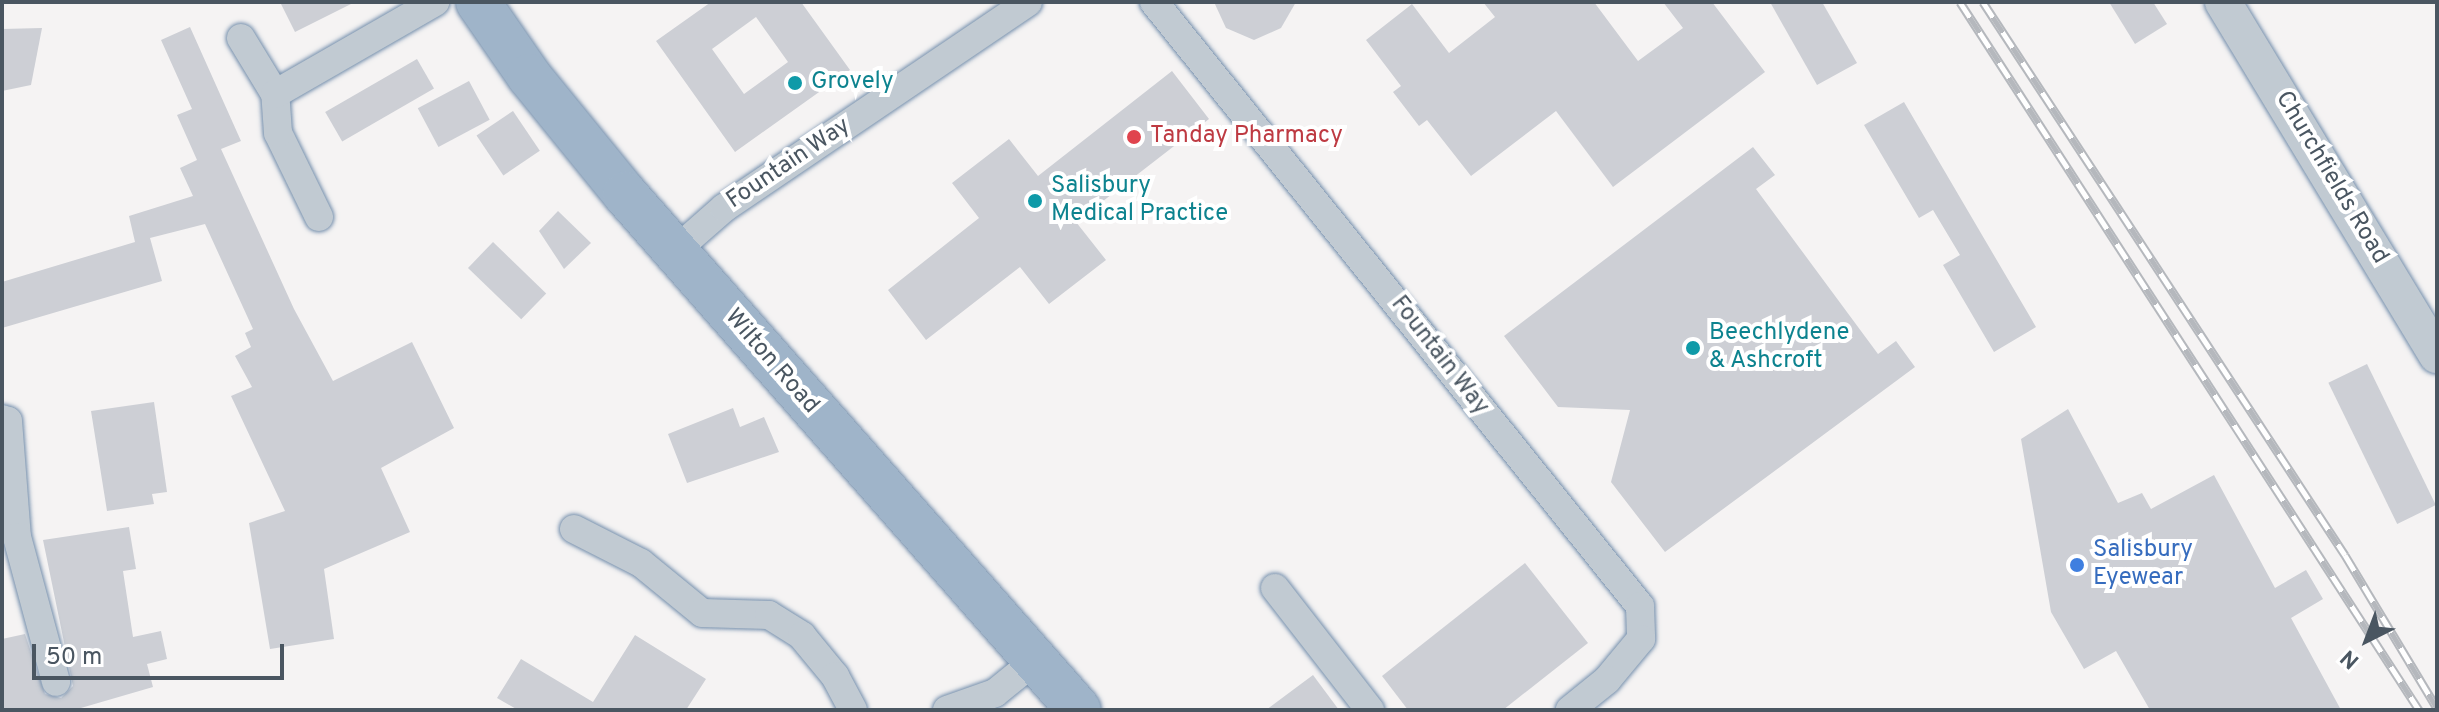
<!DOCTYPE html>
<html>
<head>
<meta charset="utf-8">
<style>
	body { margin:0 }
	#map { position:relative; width:2439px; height:712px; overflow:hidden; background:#f5f3f3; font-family:Overpass,sans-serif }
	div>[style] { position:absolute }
	.building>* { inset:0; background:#cdcfd5; transform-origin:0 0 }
	.roads { filter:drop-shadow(0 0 2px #7690ad) drop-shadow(0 0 2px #7690ad) }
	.minor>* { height:28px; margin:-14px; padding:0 14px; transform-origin:14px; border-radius:14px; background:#c1cad2 }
	.tertiary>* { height:36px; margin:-18px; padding:0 18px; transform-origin:18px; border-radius:18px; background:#c1cad2 }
	.trunk>* { height:44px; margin:-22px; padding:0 22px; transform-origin:22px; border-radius:22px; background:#9fb4c9 }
	.rail>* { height:9px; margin-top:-4.5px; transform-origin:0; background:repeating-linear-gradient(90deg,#fff 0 18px,#b5b8bd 0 36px); box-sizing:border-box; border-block:2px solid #b5b8bd }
	.dots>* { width:22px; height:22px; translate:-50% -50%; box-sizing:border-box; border:4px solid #fff; border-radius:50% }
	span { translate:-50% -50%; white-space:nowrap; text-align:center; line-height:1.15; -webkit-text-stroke:8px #fff; paint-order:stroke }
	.culture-label { font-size:24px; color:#0d838f }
	.left { translate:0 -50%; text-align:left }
	.health-label { font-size:24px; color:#be3a42 }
	.street-label { font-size:24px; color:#4a5661 }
	.shop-label { font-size:24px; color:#366cbe }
	.frame { position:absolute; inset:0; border:4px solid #4a5661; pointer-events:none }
	.north { position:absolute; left:2327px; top:600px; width:80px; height:80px; -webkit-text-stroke:6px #fff; paint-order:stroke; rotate:222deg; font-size:22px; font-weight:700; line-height:32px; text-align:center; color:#4a5661 }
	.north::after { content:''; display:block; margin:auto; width:28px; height:36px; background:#4a5661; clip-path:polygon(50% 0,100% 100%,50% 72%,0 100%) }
	.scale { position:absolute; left:32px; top:644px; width:252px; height:36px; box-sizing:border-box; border:4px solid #4a5661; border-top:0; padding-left:10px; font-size:24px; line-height:28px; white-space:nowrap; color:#4a5661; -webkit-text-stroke:6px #fff; paint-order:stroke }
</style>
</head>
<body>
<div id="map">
	<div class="building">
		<i style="clip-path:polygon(280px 2px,355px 2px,295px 32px)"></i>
		<i style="clip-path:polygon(evenodd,711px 2px,801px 2px,850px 70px,735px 152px,656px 41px,711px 2px,756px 17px,788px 62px,744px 94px,712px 49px,756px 17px)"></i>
		<i style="clip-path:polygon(1214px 2px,1296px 2px,1281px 28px,1254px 40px,1226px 28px)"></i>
		<i style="clip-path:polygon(1483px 2px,1594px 2px,1638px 61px,1683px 28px,1663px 2px,1712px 2px,1765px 72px,1613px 187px,1556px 111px,1471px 176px,1427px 120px,1419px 126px,1393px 92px,1401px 86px,1366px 40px,1412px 4px,1449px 53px,1495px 17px)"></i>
		<i style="clip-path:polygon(1770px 2px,1822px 2px,1857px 63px,1817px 85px)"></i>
		<i style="clip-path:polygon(2109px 2px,2153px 2px,2167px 24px,2135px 44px)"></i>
		<i style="clip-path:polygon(190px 27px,241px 141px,221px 149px,294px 309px,333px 381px,412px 342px,454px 428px,381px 468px,410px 532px,324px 569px,334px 639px,270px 649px,249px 523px,285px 511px,231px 396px,252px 387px,235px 356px,251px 347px,245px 333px,253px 329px,205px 224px,150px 238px,162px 281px,2px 328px,2px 282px,135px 242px,129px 216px,193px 196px,180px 168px,197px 160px,177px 115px,192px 109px,161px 40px)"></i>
		<i style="clip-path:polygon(42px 28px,31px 85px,2px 91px,2px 29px)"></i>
		<i style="left:417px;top:59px;width:34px;height:106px;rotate:60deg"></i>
		<i style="clip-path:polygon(1172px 71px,1209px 119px,1076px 222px,1106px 260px,1049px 304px,1020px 267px,926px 340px,888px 290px,979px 218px,952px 183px,1009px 139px,1038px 176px)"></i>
		<i style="left:469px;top:81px;width:44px;height:58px;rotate:62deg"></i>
		<i style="clip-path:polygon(1904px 102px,2036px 327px,1994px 352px,1943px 265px,1960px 255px,1933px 210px,1919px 218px,1864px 125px)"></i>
		<i style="left:513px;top:111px;width:48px;height:44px;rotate:56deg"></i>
		<i style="clip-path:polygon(1753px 147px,1775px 175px,1756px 189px,1878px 354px,1896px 341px,1915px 367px,1665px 552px,1611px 482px,1630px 410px,1558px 407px,1504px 336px)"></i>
		<i style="clip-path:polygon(558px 211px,591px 243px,564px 269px,539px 231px)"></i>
		<i style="left:493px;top:242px;width:74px;height:36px;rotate:44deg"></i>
		<i style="left:2367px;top:364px;width:157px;height:43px;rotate:64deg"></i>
		<i style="clip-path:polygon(154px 402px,167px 492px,152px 494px,154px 504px,107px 511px,91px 411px)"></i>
		<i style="clip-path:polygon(733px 408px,740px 427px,764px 417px,779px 452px,687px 483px,668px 434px)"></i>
		<i style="clip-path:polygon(2068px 409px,2118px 503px,2142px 493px,2151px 509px,2214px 475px,2275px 588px,2306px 570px,2323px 599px,2291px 618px,2341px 710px,2150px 710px,2116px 651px,2084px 669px,2051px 612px,2021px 439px)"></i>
		<i style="clip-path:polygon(129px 527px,136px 569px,123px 571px,133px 637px,161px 631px,167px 659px,147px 664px,153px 687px,74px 710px,2px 710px,2px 639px,25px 634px,45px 694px,61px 698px,73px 686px,43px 540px)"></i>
		<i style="clip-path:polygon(1525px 563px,1588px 643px,1503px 710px,1408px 710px,1382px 676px)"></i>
		<i style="clip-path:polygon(635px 635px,706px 679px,686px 710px,518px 710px,497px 698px,521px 659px,593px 702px)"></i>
		<i style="clip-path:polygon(1313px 675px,1339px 710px,1266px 710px)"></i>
	</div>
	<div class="roads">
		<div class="minor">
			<i style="left:1154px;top:2px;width:775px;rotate:51.18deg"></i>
			<i style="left:1640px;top:606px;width:33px;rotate:88deg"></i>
			<i style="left:1641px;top:639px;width:53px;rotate:129.7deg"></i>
			<i style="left:1607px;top:680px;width:48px;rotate:141deg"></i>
			<i style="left:241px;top:38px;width:66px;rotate:58.7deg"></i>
			<i style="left:319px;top:217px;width:93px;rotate:-116deg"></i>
			<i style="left:278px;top:133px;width:39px;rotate:-94deg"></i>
			<i style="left:275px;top:94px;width:185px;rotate:-29.9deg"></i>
			<i style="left:675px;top:251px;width:65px;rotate:-41.3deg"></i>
			<i style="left:724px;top:208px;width:367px;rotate:-34.1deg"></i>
			<i style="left:2px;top:419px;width:6px;rotate:18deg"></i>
			<i style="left:8px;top:421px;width:116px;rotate:85.6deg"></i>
			<i style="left:17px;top:537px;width:150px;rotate:74.9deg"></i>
			<i style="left:574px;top:529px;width:75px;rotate:26.9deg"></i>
			<i style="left:641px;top:563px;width:79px;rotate:39.3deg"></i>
			<i style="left:702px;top:613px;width:67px;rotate:1.7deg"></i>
			<i style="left:769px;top:615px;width:39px;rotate:32deg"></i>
			<i style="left:802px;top:636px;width:52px;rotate:50.5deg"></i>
			<i style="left:835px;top:676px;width:38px;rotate:62deg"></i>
			<i style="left:1275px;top:588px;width:155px;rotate:52.1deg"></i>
			<i style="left:947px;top:710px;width:51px;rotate:-19.5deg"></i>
			<i style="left:995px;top:693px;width:55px;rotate:-39.1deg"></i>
		</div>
		<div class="tertiary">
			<i style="left:2223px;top:2px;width:413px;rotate:58.8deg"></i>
		</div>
		<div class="trunk">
			<i style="left:478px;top:2px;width:90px;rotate:55.4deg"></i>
			<i style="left:529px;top:76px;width:152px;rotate:50.9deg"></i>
			<i style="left:625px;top:194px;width:687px;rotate:48.66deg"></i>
		</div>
	</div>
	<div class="rail">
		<i style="left:1960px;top:2px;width:844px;rotate:57.04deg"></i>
		<i style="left:1983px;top:2px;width:661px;rotate:56.79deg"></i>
		<i style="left:2345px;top:555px;width:179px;rotate:59deg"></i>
	</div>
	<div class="dots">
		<i style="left:795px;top:83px;background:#0f9aa8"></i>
		<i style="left:1134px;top:137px;background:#e0444e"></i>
		<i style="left:1035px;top:201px;background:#0f9aa8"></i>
		<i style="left:1693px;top:348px;background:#0f9aa8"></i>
		<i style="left:2077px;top:565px;background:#3f7fe0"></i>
	</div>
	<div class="culture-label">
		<span class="left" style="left:811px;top:83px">Grovely</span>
		<span class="left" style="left:1051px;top:201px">Salisbury<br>Medical Practice</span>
		<span class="left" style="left:1709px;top:348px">Beechlydene<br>&amp; Ashcroft</span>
	</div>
	<div class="health-label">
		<span class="left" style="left:1150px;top:137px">Tanday Pharmacy</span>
	</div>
	<div class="street-label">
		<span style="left:789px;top:164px;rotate:-34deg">Fountain Way</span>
		<span style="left:2331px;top:178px;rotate:59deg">Churchfields Road</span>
		<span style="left:1439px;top:356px;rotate:52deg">Fountain Way</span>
		<span style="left:771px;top:362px;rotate:49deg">Wilton Road</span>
	</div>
	<div class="shop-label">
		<span class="left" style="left:2093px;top:565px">Salisbury<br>Eyewear</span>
	</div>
	<div class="frame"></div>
	<div class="north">N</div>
	<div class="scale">50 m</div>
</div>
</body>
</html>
